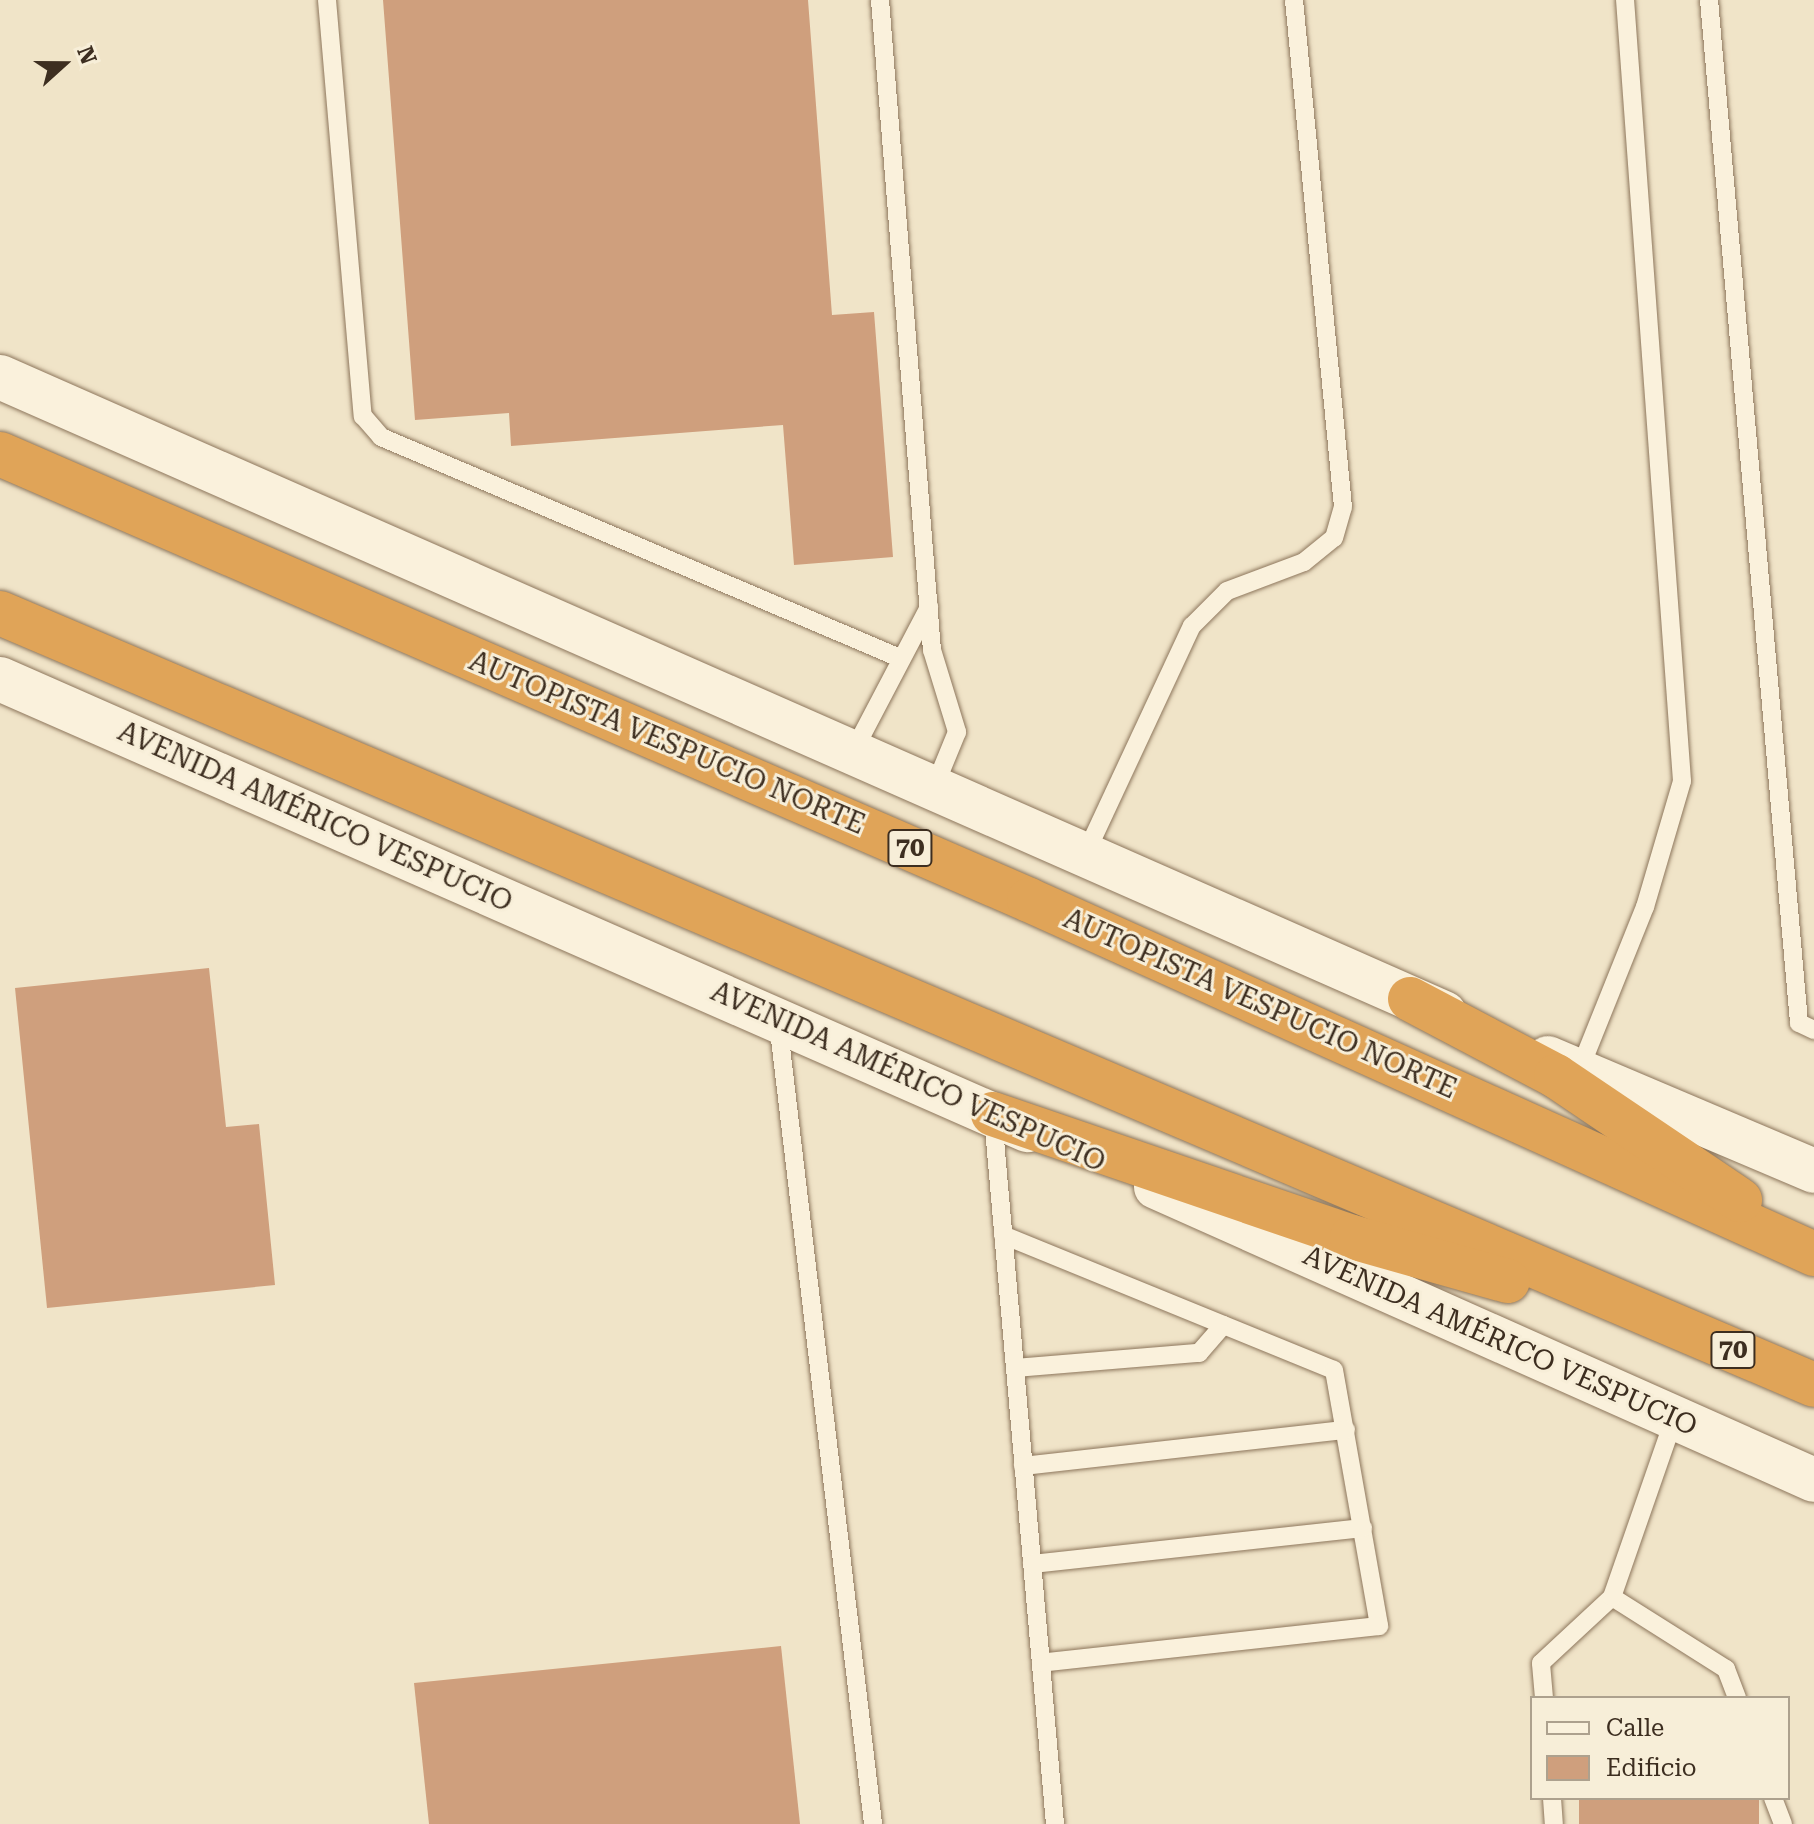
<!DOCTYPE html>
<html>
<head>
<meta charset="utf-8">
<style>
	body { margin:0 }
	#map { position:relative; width:1814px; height:1824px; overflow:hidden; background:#f0e4c8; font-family:"Roboto Serif",serif }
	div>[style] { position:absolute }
	.building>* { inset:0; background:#cf9f7d; transform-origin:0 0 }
	.roads { filter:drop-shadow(0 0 2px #8d765c) drop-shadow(0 0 2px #8d765c) }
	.service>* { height:18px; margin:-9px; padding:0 9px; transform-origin:9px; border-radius:9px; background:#faf1dc }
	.secondary>* { height:44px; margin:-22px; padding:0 22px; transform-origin:22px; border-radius:22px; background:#faf1dc }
	.motorway>* { height:44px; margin:-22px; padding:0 22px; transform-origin:22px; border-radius:22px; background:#e0a458 }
	span { translate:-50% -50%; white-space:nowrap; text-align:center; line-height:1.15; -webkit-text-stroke:6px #f7eed8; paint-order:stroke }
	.shield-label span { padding:2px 6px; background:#f7eed8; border:2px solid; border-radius:6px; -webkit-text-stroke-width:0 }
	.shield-label { font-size:26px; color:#3d2e20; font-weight:700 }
	.street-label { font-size:28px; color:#3d2e20 }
	.legend { position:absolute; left:1530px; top:1696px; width:260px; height:104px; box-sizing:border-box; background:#f7eed8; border:2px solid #ada18e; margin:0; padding:10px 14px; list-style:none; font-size:24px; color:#3d2e20 }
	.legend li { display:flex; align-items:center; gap:16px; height:40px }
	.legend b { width:40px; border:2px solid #ada18e }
	.north { position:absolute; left:24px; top:24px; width:80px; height:80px; -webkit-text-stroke:6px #f7eed8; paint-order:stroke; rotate:69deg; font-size:22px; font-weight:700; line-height:32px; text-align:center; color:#3d2e20 }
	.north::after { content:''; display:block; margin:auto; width:28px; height:36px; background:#3d2e20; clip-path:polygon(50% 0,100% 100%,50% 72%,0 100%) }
</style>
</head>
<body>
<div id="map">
	<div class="building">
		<i style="clip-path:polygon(383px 0,808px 0,832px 315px,874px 312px,893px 557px,794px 565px,783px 425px,511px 446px,509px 413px,415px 420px)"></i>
		<i style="clip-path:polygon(209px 968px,226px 1127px,259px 1124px,275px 1285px,47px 1308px,15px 988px)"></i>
		<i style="clip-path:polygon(781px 1646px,800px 1824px,429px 1824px,414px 1683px)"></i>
		<i style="left:1579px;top:1798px;width:180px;height:26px"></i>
	</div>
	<div class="roads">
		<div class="service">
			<i style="left:327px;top:0;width:418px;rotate:85.1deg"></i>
			<i style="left:363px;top:416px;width:28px;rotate:49deg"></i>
			<i style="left:381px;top:437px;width:564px;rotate:23.07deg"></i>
			<i style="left:880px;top:0;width:652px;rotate:85.43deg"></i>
			<i style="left:932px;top:650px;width:86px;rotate:73deg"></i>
			<i style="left:957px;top:732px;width:61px;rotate:112.3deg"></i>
			<i style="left:1709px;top:0;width:1027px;rotate:84.97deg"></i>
			<i style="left:1799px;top:1023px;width:17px;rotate:25deg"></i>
			<i style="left:853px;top:752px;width:164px;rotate:-62.3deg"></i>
			<i style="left:1085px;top:855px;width:253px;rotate:-65deg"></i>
			<i style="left:1192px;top:626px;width:49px;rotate:-45deg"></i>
			<i style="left:1227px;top:591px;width:82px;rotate:-20.6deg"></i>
			<i style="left:1304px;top:562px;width:38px;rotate:-39deg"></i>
			<i style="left:1334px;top:538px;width:32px;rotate:-74deg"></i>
			<i style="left:1343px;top:507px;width:509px;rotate:-95.52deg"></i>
			<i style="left:778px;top:1022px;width:808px;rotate:83.24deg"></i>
			<i style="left:1579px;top:1071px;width:177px;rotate:-68.1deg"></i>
			<i style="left:1645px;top:907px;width:131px;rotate:-73.6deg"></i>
			<i style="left:1682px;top:781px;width:783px;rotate:-94.17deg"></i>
			<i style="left:993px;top:1117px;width:710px;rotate:84.99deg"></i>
			<i style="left:1003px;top:1235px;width:357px;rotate:22.2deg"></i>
			<i style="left:1334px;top:1370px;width:260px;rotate:80deg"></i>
			<i style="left:1379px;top:1626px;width:340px;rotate:173.8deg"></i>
			<i style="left:1015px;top:1368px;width:185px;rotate:-4.7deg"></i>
			<i style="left:1199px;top:1353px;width:37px;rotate:-49deg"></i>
			<i style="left:1023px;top:1466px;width:325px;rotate:-6.4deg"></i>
			<i style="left:1032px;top:1564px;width:333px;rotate:-6.2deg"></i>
			<i style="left:1612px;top:1597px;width:135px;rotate:32.3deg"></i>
			<i style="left:1726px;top:1669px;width:31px;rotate:69deg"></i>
			<i style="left:1544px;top:1698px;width:35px;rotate:-95deg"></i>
			<i style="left:1541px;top:1663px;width:97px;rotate:-42.9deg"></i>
			<i style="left:1612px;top:1597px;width:188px;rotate:-70.8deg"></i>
			<i style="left:1552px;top:1798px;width:26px;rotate:86deg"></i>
			<i style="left:1773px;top:1798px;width:28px;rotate:69deg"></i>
		</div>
		<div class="secondary">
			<i style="left:0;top:377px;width:1578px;rotate:23.77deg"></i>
			<i style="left:0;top:679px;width:1122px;rotate:23.71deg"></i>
			<i style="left:1548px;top:1058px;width:289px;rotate:23deg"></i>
			<i style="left:1156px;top:1187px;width:720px;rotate:24deg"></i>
		</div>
		<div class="motorway">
			<i style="left:0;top:454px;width:1121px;rotate:23.43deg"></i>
			<i style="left:1029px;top:900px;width:861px;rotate:24.27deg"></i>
			<i style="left:0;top:613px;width:1971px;rotate:23.05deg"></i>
			<i style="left:1410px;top:999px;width:165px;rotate:27.8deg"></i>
			<i style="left:1556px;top:1076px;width:222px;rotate:34deg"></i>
			<i style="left:993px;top:1114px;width:379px;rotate:18.9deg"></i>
			<i style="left:1352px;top:1237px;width:162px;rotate:15.8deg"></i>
		</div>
	</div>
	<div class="shield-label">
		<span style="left:910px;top:848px">70</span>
		<span style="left:1733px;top:1350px">70</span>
	</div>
	<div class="street-label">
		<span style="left:667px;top:743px;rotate:23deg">AUTOPISTA VESPUCIO NORTE</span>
		<span style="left:315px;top:817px;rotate:24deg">AVENIDA AMÉRICO VESPUCIO</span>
		<span style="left:1260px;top:1004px;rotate:24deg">AUTOPISTA VESPUCIO NORTE</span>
		<span style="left:908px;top:1077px;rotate:24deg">AVENIDA AMÉRICO VESPUCIO</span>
		<span style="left:1500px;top:1341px;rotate:24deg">AVENIDA AMÉRICO VESPUCIO</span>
	</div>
	<ul class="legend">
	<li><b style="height:10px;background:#faf1dc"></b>Calle</li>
	<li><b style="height:22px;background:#cf9f7d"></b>Edificio</li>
	</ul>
	<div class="north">N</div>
</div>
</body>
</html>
